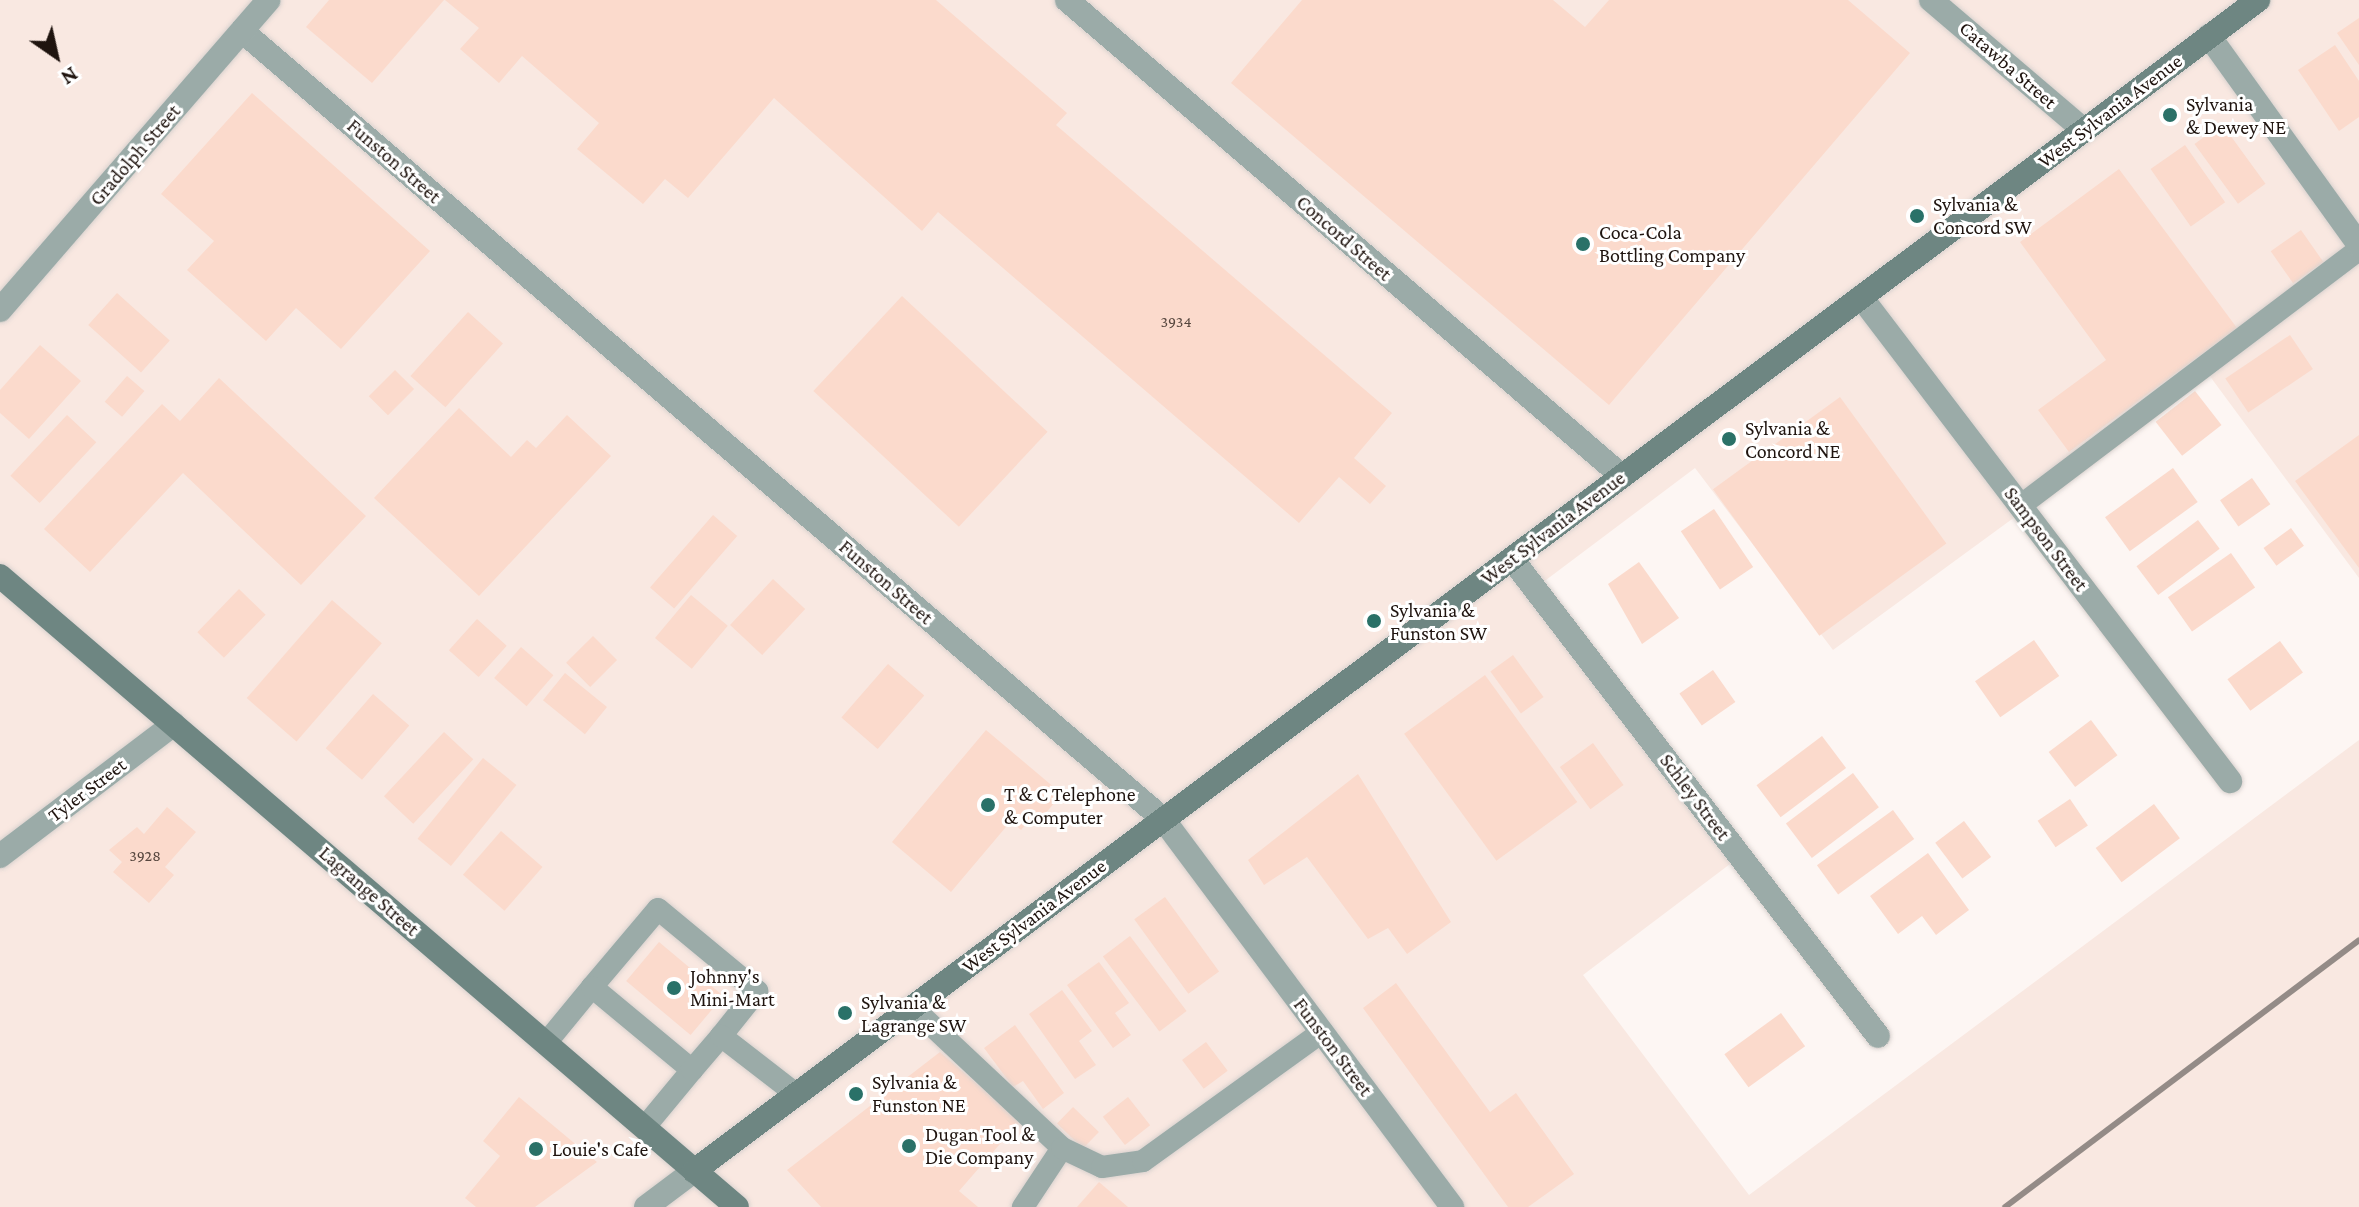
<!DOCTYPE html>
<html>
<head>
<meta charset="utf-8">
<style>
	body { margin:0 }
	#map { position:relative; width:2359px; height:1207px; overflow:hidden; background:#fdf6f3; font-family:"Crimson Pro",serif }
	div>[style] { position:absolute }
	.built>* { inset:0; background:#f9e8e1 }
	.building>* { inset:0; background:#fbdacc; transform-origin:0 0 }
	.roads { filter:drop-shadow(0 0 2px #d9d2cf) drop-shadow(0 0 2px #d9d2cf) }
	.lane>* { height:22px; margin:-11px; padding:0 11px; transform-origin:11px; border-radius:11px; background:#9baba8 }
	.street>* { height:24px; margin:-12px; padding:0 12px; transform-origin:12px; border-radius:12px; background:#9baba8 }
	.secondary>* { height:24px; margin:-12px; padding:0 12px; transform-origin:12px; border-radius:12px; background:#6e8682 }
	.rail>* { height:6px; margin:-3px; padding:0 3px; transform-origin:3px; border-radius:3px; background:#948b87 }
	.dots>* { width:22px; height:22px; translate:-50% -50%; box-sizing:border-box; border:4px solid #fff; border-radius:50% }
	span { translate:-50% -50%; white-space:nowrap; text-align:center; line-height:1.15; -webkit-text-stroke:6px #fff; paint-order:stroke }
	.number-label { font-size:16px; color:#56463e }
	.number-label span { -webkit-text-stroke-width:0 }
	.street-label { font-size:20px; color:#1f140f }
	.poi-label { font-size:20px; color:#1f140f }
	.left { translate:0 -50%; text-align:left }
	.north { position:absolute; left:16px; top:16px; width:80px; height:80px; -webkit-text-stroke:6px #fff; paint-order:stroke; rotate:146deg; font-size:22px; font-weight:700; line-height:32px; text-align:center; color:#1f140f }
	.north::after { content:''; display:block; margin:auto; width:28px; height:36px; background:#1f140f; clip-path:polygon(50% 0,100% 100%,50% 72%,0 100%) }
</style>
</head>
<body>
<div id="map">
	<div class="built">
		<i style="clip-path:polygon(0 0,2359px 0,2359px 578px,2209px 375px,1833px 650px,1695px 468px,1530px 592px,1734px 861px,1583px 975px,1749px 1195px,2359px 740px,2359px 1207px,0 1207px)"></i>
	</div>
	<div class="building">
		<i style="clip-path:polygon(329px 0,444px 0,372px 83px,306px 27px)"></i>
		<i style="clip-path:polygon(445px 0,936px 0,1067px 113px,1056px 125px,1392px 413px,1354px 458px,1386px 486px,1370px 504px,1339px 477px,1299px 523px,938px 212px,922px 231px,774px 98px,688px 198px,665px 179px,643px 204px,577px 149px,599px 123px,522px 56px,499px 83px,460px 49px,479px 28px)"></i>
		<i style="clip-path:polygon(1302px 0,1553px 0,1585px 27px,1609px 0,1848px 0,1910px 53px,1609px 405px,1231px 83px)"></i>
		<i style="clip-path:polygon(2359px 18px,2359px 65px,2337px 33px)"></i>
		<i style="clip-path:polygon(2335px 45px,2359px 81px,2359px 117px,2339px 131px,2298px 70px)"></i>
		<i style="clip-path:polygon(252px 93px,430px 251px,341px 349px,296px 308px,266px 341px,187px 270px,214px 241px,161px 194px)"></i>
		<i style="left:2222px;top:124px;width:74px;height:34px;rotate:54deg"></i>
		<i style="left:2185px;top:145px;width:70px;height:42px;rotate:55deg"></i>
		<i style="clip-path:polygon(2119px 169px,2237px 328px,2069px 452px,2038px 410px,2106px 360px,2020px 242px)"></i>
		<i style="left:2301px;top:230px;width:39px;height:37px;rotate:55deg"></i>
		<i style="left:117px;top:293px;width:71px;height:43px;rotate:42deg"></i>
		<i style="left:902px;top:296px;width:199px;height:130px;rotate:43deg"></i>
		<i style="left:468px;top:312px;width:47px;height:86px;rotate:42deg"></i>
		<i style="left:2290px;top:335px;width:41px;height:78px;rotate:56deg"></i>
		<i style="clip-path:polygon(40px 345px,81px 381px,29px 439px,0 413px,0 390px)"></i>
		<i style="left:395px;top:370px;width:27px;height:37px;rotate:45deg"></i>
		<i style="left:127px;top:376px;width:23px;height:34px;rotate:41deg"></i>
		<i style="clip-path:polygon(219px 378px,366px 516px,301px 585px,183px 473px,90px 572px,44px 529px,162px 404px,180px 421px)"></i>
		<i style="left:2195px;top:391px;width:43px;height:50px;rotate:52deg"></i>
		<i style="left:1840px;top:397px;width:181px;height:157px;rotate:54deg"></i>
		<i style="clip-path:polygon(459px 408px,511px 457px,527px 440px,536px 448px,567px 415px,611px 456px,479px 596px,374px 498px)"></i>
		<i style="left:67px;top:415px;width:40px;height:83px;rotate:43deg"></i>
		<i style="clip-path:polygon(2359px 435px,2359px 568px,2295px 481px)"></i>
		<i style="left:2173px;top:468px;width:42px;height:84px;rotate:54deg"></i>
		<i style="left:2252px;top:478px;width:32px;height:39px;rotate:55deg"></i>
		<i style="left:1714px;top:509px;width:70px;height:40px;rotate:56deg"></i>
		<i style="left:713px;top:515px;width:32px;height:96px;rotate:41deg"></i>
		<i style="left:2198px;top:520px;width:36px;height:77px;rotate:53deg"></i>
		<i style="left:2291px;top:528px;width:22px;height:34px;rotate:54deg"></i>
		<i style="left:2231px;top:553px;width:42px;height:77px;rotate:55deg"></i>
		<i style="clip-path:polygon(1639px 562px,1679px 618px,1642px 644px,1608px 584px)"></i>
		<i style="left:773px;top:579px;width:44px;height:63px;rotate:43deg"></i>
		<i style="left:239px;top:589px;width:37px;height:60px;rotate:44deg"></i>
		<i style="left:691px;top:595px;width:48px;height:56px;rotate:40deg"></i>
		<i style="left:332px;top:600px;width:66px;height:130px;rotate:41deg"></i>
		<i style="left:477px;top:619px;width:40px;height:42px;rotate:42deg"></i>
		<i style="left:593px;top:636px;width:34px;height:38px;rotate:45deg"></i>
		<i style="left:2034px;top:640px;width:44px;height:72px;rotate:55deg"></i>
		<i style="left:2280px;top:641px;width:39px;height:65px;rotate:54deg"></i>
		<i style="left:521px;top:647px;width:43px;height:41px;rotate:41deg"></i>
		<i style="left:1513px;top:655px;width:52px;height:28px;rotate:54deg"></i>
		<i style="left:888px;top:664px;width:48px;height:71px;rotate:41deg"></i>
		<i style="left:1713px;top:670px;width:39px;height:41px;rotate:55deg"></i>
		<i style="left:565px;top:673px;width:54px;height:35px;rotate:39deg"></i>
		<i style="left:1485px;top:675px;width:157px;height:100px;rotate:54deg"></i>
		<i style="left:373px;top:694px;width:48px;height:72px;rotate:41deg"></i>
		<i style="left:2091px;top:720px;width:44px;height:53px;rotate:53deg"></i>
		<i style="clip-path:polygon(986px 730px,1062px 794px,1038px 822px,1032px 817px,1021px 830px,1011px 821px,951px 892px,892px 842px)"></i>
		<i style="left:444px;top:732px;width:40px;height:88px;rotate:43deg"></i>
		<i style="left:1822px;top:736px;width:40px;height:82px;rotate:53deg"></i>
		<i style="left:1593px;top:743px;width:52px;height:41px;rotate:54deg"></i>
		<i style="left:483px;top:758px;width:43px;height:104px;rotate:39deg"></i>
		<i style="left:1853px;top:773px;width:43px;height:84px;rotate:53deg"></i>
		<i style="clip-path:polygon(1358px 774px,1451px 922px,1407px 954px,1388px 928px,1368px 939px,1307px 857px,1264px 885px,1248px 860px)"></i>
		<i style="left:2070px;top:799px;width:32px;height:39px;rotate:56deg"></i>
		<i style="left:2154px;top:804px;width:43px;height:73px;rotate:53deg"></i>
		<i style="clip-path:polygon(167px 807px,196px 832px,165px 867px,174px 875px,149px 903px,113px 872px,122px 862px,109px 850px,137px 827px,144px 834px)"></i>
		<i style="left:1893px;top:810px;width:36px;height:94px;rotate:54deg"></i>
		<i style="left:1964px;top:821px;width:45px;height:36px;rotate:53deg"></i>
		<i style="left:501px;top:831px;width:55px;height:58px;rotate:41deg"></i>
		<i style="clip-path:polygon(1928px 853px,1969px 910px,1936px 935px,1922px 916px,1898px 934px,1870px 896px)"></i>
		<i style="left:1165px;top:897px;width:92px;height:38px;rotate:54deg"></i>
		<i style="left:1130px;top:936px;width:94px;height:34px;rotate:53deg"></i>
		<i style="left:659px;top:942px;width:84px;height:51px;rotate:40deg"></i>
		<i style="clip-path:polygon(1099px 962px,1129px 1003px,1115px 1013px,1131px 1035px,1113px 1048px,1067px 985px)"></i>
		<i style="clip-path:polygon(1396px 983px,1490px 1112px,1516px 1093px,1574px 1174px,1528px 1207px,1508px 1207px,1363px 1008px)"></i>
		<i style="clip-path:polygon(1062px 990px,1092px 1031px,1079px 1041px,1096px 1065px,1075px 1079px,1029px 1014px)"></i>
		<i style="left:1781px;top:1013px;width:41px;height:70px;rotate:54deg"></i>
		<i style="clip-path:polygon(1015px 1025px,1064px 1093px,1043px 1109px,1023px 1081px,1013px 1087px,984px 1048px)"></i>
		<i style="left:1206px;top:1042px;width:36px;height:30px;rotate:53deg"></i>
		<i style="clip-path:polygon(940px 1052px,1020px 1121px,959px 1191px,978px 1207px,821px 1207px,787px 1170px)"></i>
		<i style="clip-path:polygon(519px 1097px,597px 1162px,535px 1207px,476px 1207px,465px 1198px,500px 1156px,483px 1141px)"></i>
		<i style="left:1128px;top:1097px;width:36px;height:32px;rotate:52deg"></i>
		<i style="left:1073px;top:1107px;width:36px;height:23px;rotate:44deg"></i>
		<i style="clip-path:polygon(1099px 1182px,1128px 1207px,1077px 1207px)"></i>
	</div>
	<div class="roads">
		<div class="lane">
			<i style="left:2020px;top:506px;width:425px;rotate:-37.1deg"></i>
			<i style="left:592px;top:987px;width:102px;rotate:-49.8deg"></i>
			<i style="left:658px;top:909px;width:129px;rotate:39.6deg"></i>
			<i style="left:757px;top:991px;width:58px;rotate:128.7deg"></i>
			<i style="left:912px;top:1007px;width:206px;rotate:43.2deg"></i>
			<i style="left:1062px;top:1148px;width:71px;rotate:123.5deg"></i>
			<i style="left:546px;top:1043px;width:72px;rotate:-50.6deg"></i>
			<i style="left:592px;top:987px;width:130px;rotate:39.7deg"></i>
			<i style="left:692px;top:1070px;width:75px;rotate:129.6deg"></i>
			<i style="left:692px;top:1070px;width:45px;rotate:-49.5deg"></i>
			<i style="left:721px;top:1036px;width:95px;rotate:37.7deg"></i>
			<i style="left:1062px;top:1148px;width:44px;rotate:25.4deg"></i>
			<i style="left:1102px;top:1167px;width:41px;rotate:-8.3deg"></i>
			<i style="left:1143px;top:1161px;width:221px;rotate:-35.8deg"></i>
		</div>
		<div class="street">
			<i style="left:1067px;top:0;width:731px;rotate:40.62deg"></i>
			<i style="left:1931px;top:0;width:201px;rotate:40.4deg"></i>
			<i style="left:242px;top:31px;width:1212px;rotate:40.55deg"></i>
			<i style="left:1163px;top:819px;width:484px;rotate:53.3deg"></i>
			<i style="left:2209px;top:36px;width:257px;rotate:54.3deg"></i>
			<i style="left:1861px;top:297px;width:609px;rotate:52.68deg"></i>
			<i style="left:0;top:310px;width:410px;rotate:-49.1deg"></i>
			<i style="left:1512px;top:559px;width:601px;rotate:52.5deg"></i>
			<i style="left:0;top:856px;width:218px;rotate:-37.2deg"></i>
			<i style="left:646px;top:1207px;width:60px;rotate:-36.9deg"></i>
		</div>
		<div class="secondary">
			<i style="left:0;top:576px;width:970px;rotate:40.57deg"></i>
			<i style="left:694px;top:1171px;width:1954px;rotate:-36.82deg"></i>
		</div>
	</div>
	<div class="rail">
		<i style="left:2005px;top:1207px;width:443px;rotate:-37deg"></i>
	</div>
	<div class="dots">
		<i style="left:2170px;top:115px;background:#2a7168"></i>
		<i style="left:1917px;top:216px;background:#2a7168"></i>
		<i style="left:1583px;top:244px;background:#2a7168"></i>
		<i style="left:1729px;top:439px;background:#2a7168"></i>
		<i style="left:1374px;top:621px;background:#2a7168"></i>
		<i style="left:988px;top:805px;background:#2a7168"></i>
		<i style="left:674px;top:988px;background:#2a7168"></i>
		<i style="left:845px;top:1013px;background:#2a7168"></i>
		<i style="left:856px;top:1094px;background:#2a7168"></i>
		<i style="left:909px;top:1146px;background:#2a7168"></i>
		<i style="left:536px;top:1149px;background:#2a7168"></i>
	</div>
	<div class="number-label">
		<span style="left:1176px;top:322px">3934</span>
		<span style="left:145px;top:856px">3928</span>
	</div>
	<div class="street-label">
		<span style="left:2008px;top:65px;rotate:41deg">Catawba Street</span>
		<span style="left:2110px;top:111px;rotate:-37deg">West Sylvania Avenue</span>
		<span style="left:135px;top:155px;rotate:-49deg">Gradolph Street</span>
		<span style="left:394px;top:161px;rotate:41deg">Funston Street</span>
		<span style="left:1344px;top:238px;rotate:41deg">Concord Street</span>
		<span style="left:1553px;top:528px;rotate:-37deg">West Sylvania Avenue</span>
		<span style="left:2046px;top:539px;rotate:53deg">Sampson Street</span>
		<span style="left:886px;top:582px;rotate:41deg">Funston Street</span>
		<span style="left:87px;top:790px;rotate:-37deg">Tyler Street</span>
		<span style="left:1695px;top:797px;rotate:53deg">Schley Street</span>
		<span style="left:369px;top:891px;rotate:41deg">Lagrange Street</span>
		<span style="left:1034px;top:916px;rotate:-37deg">West Sylvania Avenue</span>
		<span style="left:1333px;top:1047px;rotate:53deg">Funston Street</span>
	</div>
	<div class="poi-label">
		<span class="left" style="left:2186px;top:116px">Sylvania<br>&amp; Dewey NE</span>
		<span class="left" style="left:1933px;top:216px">Sylvania &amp;<br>Concord SW</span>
		<span class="left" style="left:1599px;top:244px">Coca-Cola<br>Bottling Company</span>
		<span class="left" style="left:1745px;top:440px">Sylvania &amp;<br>Concord NE</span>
		<span class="left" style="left:1390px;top:622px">Sylvania &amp;<br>Funston SW</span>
		<span class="left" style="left:1004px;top:806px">T &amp; C Telephone<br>&amp; Computer</span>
		<span class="left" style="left:690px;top:988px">Johnny's<br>Mini-Mart</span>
		<span class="left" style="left:861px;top:1014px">Sylvania &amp;<br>Lagrange SW</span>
		<span class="left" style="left:872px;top:1094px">Sylvania &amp;<br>Funston NE</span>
		<span class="left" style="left:925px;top:1146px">Dugan Tool &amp;<br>Die Company</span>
		<span class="left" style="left:552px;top:1149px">Louie's Cafe</span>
	</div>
	<div class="north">N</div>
</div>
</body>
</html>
